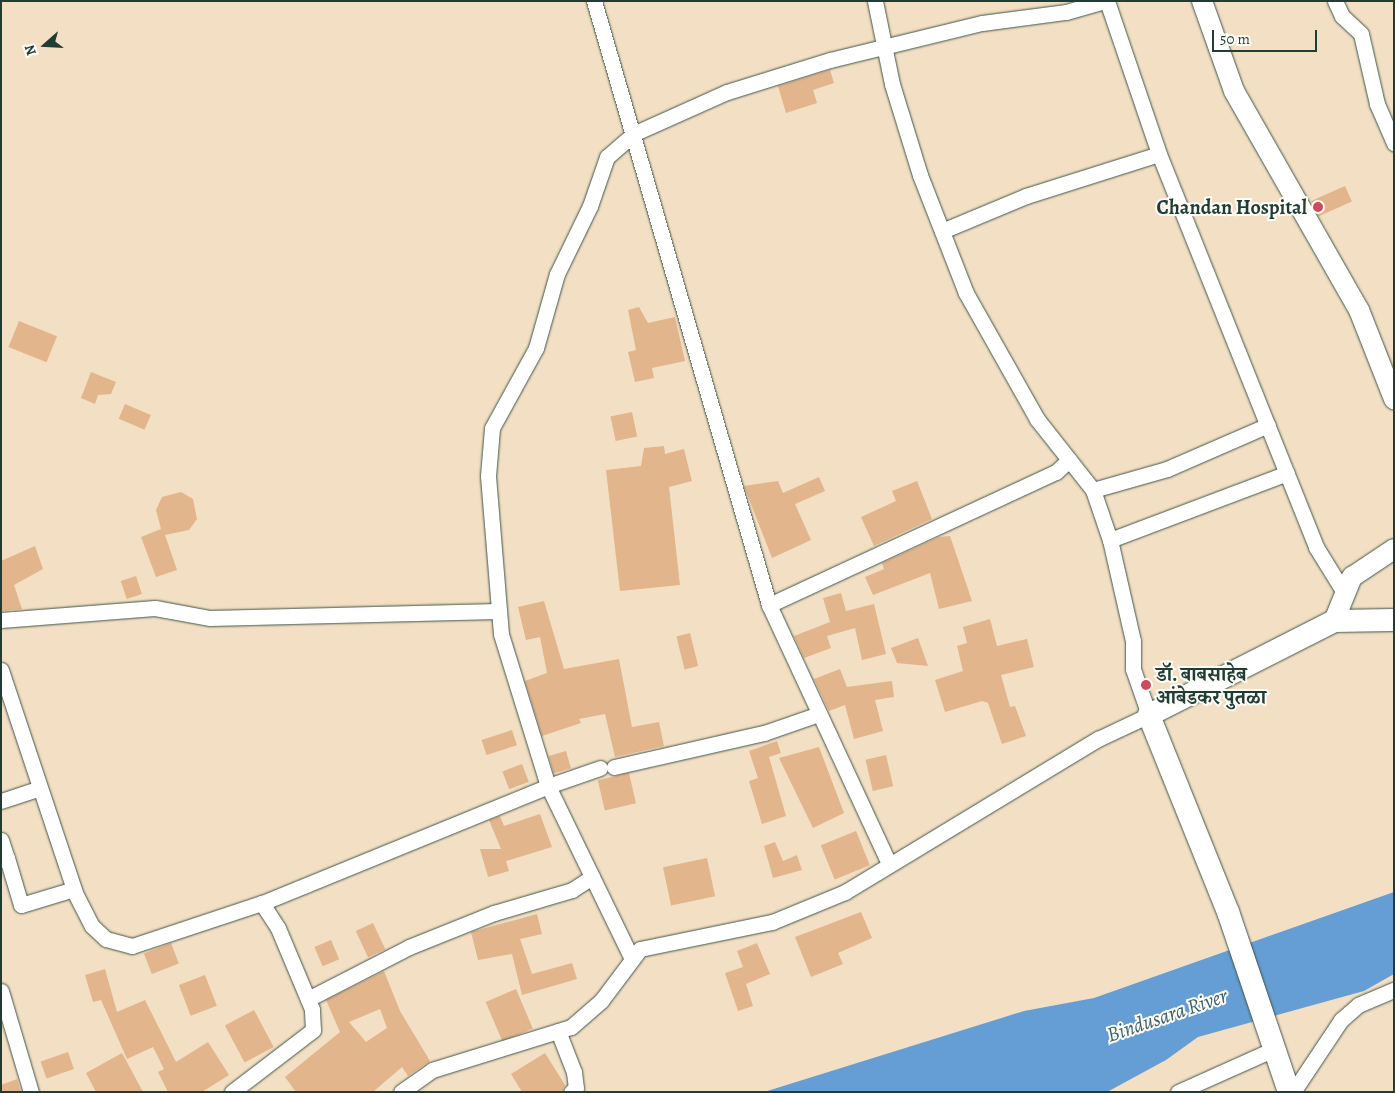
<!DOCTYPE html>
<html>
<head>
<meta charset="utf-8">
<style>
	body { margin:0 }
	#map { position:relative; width:1395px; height:1093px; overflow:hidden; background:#f3dfc3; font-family:Alegreya,"Noto Serif Devanagari",serif }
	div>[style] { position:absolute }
	.water>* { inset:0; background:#659ed4 }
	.building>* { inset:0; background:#e2b58c; transform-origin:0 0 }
	.roads { filter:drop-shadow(0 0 1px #3f5549) drop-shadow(0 0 1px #3f5549) }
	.street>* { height:15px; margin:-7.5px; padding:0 7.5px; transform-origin:7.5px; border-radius:7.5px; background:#fff }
	.secondary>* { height:20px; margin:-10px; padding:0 10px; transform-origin:10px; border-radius:10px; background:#fff }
	.primary>* { height:22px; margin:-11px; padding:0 11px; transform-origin:11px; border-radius:11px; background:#fff }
	.dots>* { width:14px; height:14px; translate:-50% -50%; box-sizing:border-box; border:2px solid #fdfcf7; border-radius:50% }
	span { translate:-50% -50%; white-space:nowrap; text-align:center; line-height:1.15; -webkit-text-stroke:4px #fdfcf7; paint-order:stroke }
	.poi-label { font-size:20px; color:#1f3d34; font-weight:700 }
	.right { translate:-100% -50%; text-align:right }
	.left { translate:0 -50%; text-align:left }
	.water-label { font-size:21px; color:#385f6c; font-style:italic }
	.frame { position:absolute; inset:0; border:2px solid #1f3d34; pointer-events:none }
	.north { position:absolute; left:20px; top:20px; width:50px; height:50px; -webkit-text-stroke:4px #fdfcf7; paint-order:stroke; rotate:251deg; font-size:14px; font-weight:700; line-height:20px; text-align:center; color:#1f3d34 }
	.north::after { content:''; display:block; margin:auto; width:18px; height:22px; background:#1f3d34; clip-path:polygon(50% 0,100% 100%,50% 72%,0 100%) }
	.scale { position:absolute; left:1212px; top:30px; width:105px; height:22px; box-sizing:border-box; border:2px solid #1f3d34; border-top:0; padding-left:6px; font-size:15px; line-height:18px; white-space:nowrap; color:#1f3d34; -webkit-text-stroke:4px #fdfcf7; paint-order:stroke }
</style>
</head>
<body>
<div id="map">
	<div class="water">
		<i style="clip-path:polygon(1394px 892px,1394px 974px,1364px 991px,1198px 1037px,1166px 1060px,1107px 1092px,764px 1092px,1024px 1011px,1094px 998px)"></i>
	</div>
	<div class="building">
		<i style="clip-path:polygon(830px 70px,834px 83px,813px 90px,817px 103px,786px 113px,778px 86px)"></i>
		<i style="left:1345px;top:186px;width:17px;height:37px;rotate:66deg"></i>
		<i style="clip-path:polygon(639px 307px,648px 323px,675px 317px,685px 361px,652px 368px,654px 378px,635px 382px,628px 352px,636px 350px,628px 310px)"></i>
		<i style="left:19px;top:321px;width:41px;height:28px;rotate:22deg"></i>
		<i style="clip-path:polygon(91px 372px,116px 382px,111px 394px,98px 395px,95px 404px,81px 398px)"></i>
		<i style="left:125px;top:404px;width:28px;height:16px;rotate:23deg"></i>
		<i style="left:632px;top:412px;width:25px;height:22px;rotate:78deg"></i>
		<i style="clip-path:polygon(664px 446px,665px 454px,684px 449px,692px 481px,669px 487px,680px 585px,620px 591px,606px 470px,641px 466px,644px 448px)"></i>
		<i style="clip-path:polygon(819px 477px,825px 491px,795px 504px,811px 540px,772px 558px,744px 486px,778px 481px,783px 493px)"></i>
		<i style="clip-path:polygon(917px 481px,932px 519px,874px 546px,861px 517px,896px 501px,892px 491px)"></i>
		<i style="clip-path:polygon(181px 492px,193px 499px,197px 519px,189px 530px,165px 535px,177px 570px,156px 577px,141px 537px,161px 529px,156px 510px,162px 497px)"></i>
		<i style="clip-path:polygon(950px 536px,972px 601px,939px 609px,930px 573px,873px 595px,865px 577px,884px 569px,882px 563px,939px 537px)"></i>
		<i style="clip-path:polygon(35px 546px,43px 569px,14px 585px,22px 609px,1px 611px,1px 561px)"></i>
		<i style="left:136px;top:576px;width:19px;height:16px;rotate:72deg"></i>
		<i style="clip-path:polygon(841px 593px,846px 611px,874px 604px,886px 654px,862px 660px,855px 628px,827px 636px,831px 648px,804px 658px,794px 636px,830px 622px,823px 598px)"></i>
		<i style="clip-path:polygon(544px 601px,564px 669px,619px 659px,632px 727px,659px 722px,664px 746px,615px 757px,605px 714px,579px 719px,581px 723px,542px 736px,525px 681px,547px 673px,540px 637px,526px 640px,518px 607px)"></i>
		<i style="clip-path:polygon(990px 619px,997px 646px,1027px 639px,1034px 667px,1001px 675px,1010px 707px,1015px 706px,1026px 736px,1002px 744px,988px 703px,982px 701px,945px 712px,935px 680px,963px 671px,957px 646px,967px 643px,963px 627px)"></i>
		<i style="left:690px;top:633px;width:34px;height:14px;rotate:76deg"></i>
		<i style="clip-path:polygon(918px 638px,928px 666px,897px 663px,891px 648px)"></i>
		<i style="clip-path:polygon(840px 669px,847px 687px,892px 681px,894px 697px,875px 700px,883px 731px,854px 739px,845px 705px,829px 711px,814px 679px)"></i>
		<i style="left:512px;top:730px;width:16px;height:32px;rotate:72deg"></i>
		<i style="clip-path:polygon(777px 741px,781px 753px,769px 757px,786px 816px,762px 824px,749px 781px,758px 778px,749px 751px)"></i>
		<i style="clip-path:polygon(819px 747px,844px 813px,813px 828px,779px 758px)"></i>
		<i style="left:566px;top:751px;width:18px;height:18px;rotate:74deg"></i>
		<i style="left:886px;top:755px;width:32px;height:21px;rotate:77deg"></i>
		<i style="left:522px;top:764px;width:19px;height:21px;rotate:69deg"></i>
		<i style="left:629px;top:773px;width:31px;height:32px;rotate:77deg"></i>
		<i style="clip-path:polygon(540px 814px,552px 847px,506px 861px,509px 871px,488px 877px,480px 849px,501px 849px,489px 820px,500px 816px,504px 826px)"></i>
		<i style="left:856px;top:831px;width:37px;height:38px;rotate:68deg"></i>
		<i style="clip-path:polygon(775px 842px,783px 861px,797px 855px,802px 870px,773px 878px,764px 846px)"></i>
		<i style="left:707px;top:858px;width:39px;height:45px;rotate:78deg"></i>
		<i style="clip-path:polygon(861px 912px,872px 938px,838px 953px,843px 964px,811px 977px,795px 937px)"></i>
		<i style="clip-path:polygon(537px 914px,542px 934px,520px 939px,532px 974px,572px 963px,577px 979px,522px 995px,512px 954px,478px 960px,471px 932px)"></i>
		<i style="left:373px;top:923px;width:29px;height:19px;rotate:65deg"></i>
		<i style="left:331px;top:940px;width:21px;height:18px;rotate:67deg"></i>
		<i style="left:171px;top:943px;width:22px;height:29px;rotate:69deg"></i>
		<i style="clip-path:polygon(757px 943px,770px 974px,746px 984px,753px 1006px,738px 1011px,725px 973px,743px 967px,737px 951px)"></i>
		<i style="clip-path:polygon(105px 969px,117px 1012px,145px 1000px,176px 1062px,208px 1042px,229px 1075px,202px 1092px,168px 1092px,158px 1072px,164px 1069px,153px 1047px,127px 1059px,101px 1000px,93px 1002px,85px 975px)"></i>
		<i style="clip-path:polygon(evenodd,384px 971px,400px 1011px,430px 1061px,408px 1076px,402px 1067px,373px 1092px,296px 1092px,285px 1077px,340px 1032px,326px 1000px,384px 971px,380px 1009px,387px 1028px,366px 1042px,349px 1022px,380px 1009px)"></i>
		<i style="left:205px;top:975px;width:33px;height:28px;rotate:69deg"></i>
		<i style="left:516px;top:989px;width:43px;height:33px;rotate:67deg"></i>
		<i style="left:254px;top:1010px;width:42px;height:33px;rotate:62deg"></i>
		<i style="left:68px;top:1052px;width:18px;height:29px;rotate:71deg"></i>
		<i style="clip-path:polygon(122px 1053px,143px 1092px,96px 1092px,86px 1073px)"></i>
		<i style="clip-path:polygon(545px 1053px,565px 1085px,562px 1092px,522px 1092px,511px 1074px)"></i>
		<i style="clip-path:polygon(17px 1079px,21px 1092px,1px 1092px,1px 1085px)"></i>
	</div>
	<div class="roads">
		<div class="street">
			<i style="left:594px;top:1px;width:629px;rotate:73.84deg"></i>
			<i style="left:769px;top:605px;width:285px;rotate:65.1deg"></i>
			<i style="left:1107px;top:1px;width:162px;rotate:71.2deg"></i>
			<i style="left:1159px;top:154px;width:423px;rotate:68.2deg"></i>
			<i style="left:1316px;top:547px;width:55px;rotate:58.3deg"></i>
			<i style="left:1335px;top:1px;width:17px;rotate:65deg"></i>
			<i style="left:1342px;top:16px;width:26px;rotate:43deg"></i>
			<i style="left:1361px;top:34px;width:72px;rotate:77.1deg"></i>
			<i style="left:1377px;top:104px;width:43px;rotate:66.4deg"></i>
			<i style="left:942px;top:231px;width:91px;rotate:-22.6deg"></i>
			<i style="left:1026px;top:196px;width:139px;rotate:-17.5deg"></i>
			<i style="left:1093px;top:490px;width:77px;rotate:-15.8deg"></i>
			<i style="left:1167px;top:469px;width:110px;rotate:-23.5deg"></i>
			<i style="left:1110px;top:540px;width:189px;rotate:-20.7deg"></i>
			<i style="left:769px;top:605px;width:316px;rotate:-24.9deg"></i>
			<i style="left:1056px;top:472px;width:18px;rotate:-43deg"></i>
			<i style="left:1px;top:620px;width:154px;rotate:-4.5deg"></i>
			<i style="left:155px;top:608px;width:56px;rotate:10.3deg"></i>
			<i style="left:210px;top:618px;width:288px;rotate:-1.4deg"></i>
			<i style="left:1px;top:670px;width:235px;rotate:71.6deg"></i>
			<i style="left:75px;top:893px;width:37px;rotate:63deg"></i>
			<i style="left:92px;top:926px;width:19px;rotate:43deg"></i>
			<i style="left:106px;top:939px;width:27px;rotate:15deg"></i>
			<i style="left:132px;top:946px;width:137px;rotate:-18.3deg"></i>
			<i style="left:614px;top:767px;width:154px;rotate:-12.8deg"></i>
			<i style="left:764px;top:733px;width:58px;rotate:-19.1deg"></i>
			<i style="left:600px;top:768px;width:55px;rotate:160.9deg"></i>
			<i style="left:548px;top:786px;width:159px;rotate:-107.2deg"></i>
			<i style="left:501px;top:634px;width:159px;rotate:-94.7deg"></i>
			<i style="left:488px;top:476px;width:48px;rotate:-85.2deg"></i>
			<i style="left:492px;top:428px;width:91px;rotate:-61.2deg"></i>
			<i style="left:536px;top:348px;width:77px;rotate:-74.2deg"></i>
			<i style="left:557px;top:274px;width:76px;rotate:-64.1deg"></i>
			<i style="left:590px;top:206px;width:52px;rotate:-70.9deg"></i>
			<i style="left:607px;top:157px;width:35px;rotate:-41deg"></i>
			<i style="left:633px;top:134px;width:103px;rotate:-24.1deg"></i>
			<i style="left:727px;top:92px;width:108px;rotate:-17.3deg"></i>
			<i style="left:830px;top:60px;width:156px;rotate:-13.7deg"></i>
			<i style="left:982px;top:23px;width:85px;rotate:-7.5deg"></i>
			<i style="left:1066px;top:12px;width:40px;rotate:-16deg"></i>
			<i style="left:1px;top:801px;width:41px;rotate:-18.4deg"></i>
			<i style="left:1px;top:840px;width:19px;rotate:72deg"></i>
			<i style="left:7px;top:858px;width:6px;rotate:162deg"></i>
			<i style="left:7px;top:858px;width:49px;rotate:73.4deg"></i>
			<i style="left:21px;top:905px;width:55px;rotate:-16.8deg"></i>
			<i style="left:1px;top:991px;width:105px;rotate:73.5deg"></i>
			<i style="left:308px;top:999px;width:114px;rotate:-27.2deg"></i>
			<i style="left:409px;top:947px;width:92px;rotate:-21.8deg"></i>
			<i style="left:494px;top:913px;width:81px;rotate:-16.4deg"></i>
			<i style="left:572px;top:890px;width:24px;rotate:-33deg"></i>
			<i style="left:558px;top:1031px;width:44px;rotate:68.7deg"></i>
			<i style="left:574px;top:1072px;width:16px;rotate:83deg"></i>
			<i style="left:576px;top:1088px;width:6px;rotate:141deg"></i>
			<i style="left:232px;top:1092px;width:102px;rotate:-37.4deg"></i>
			<i style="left:313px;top:1030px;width:21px;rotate:-93deg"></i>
			<i style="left:312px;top:1009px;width:88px;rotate:-112.8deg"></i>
			<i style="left:278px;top:928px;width:30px;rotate:-123deg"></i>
			<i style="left:262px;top:903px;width:309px;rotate:-22.2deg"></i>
			<i style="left:548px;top:786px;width:192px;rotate:64.1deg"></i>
			<i style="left:401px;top:1092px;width:38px;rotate:-35deg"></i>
			<i style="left:432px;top:1070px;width:145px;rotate:-17.2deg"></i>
			<i style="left:571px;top:1027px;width:40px;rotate:-41deg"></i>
			<i style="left:601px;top:1001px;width:65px;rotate:-53.1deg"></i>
			<i style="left:640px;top:949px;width:135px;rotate:-11.6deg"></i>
			<i style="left:772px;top:922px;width:79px;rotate:-22.3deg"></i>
			<i style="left:845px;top:892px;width:296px;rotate:-31.2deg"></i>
			<i style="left:1098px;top:739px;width:56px;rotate:-25.2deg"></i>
			<i style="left:1149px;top:715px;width:49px;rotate:-109.2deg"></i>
			<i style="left:1133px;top:669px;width:28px;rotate:-90deg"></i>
			<i style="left:1133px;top:641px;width:104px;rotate:-102.8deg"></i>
			<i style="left:1110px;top:540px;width:53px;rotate:-108.8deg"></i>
			<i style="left:1093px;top:490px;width:90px;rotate:-128.3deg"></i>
			<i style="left:1037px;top:419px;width:145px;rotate:-119.4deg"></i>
			<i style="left:966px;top:293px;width:127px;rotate:-111.3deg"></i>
			<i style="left:920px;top:175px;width:95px;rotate:-107.1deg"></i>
			<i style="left:892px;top:84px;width:85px;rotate:-101.6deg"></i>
			<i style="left:1178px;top:1092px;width:105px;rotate:-24.1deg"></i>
			<i style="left:1293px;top:1092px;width:87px;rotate:-56.3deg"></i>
			<i style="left:1341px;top:1020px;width:23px;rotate:-41deg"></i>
			<i style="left:1358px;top:1005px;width:39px;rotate:-23deg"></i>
		</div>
		<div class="secondary">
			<i style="left:1202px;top:1px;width:96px;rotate:70.4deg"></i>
			<i style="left:1234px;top:91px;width:252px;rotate:60.3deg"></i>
			<i style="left:1359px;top:310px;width:96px;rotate:68.5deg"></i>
			<i style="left:1334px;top:621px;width:48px;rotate:-67.8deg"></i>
			<i style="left:1352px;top:577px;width:50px;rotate:-33.7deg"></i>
		</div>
		<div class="primary">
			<i style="left:1289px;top:1092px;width:190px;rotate:-108.7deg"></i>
			<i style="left:1228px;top:912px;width:212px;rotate:-111.9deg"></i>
			<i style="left:1149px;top:715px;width:208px;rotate:-26.9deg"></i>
			<i style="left:1334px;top:621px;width:60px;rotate:-1deg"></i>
		</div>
	</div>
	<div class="dots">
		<i style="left:1318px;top:207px;background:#d1495b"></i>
		<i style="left:1146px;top:685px;background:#d1495b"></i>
	</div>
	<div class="poi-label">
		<span class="right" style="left:1307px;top:207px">Chandan Hospital</span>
		<span class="left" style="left:1156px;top:686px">डॉ. बाबसाहेब<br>आंबेडकर पुतळा</span>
	</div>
	<div class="water-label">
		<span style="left:1167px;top:1015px;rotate:-19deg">Bindusara River</span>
	</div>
	<div class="frame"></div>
	<div class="north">N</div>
	<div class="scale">50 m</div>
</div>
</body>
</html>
